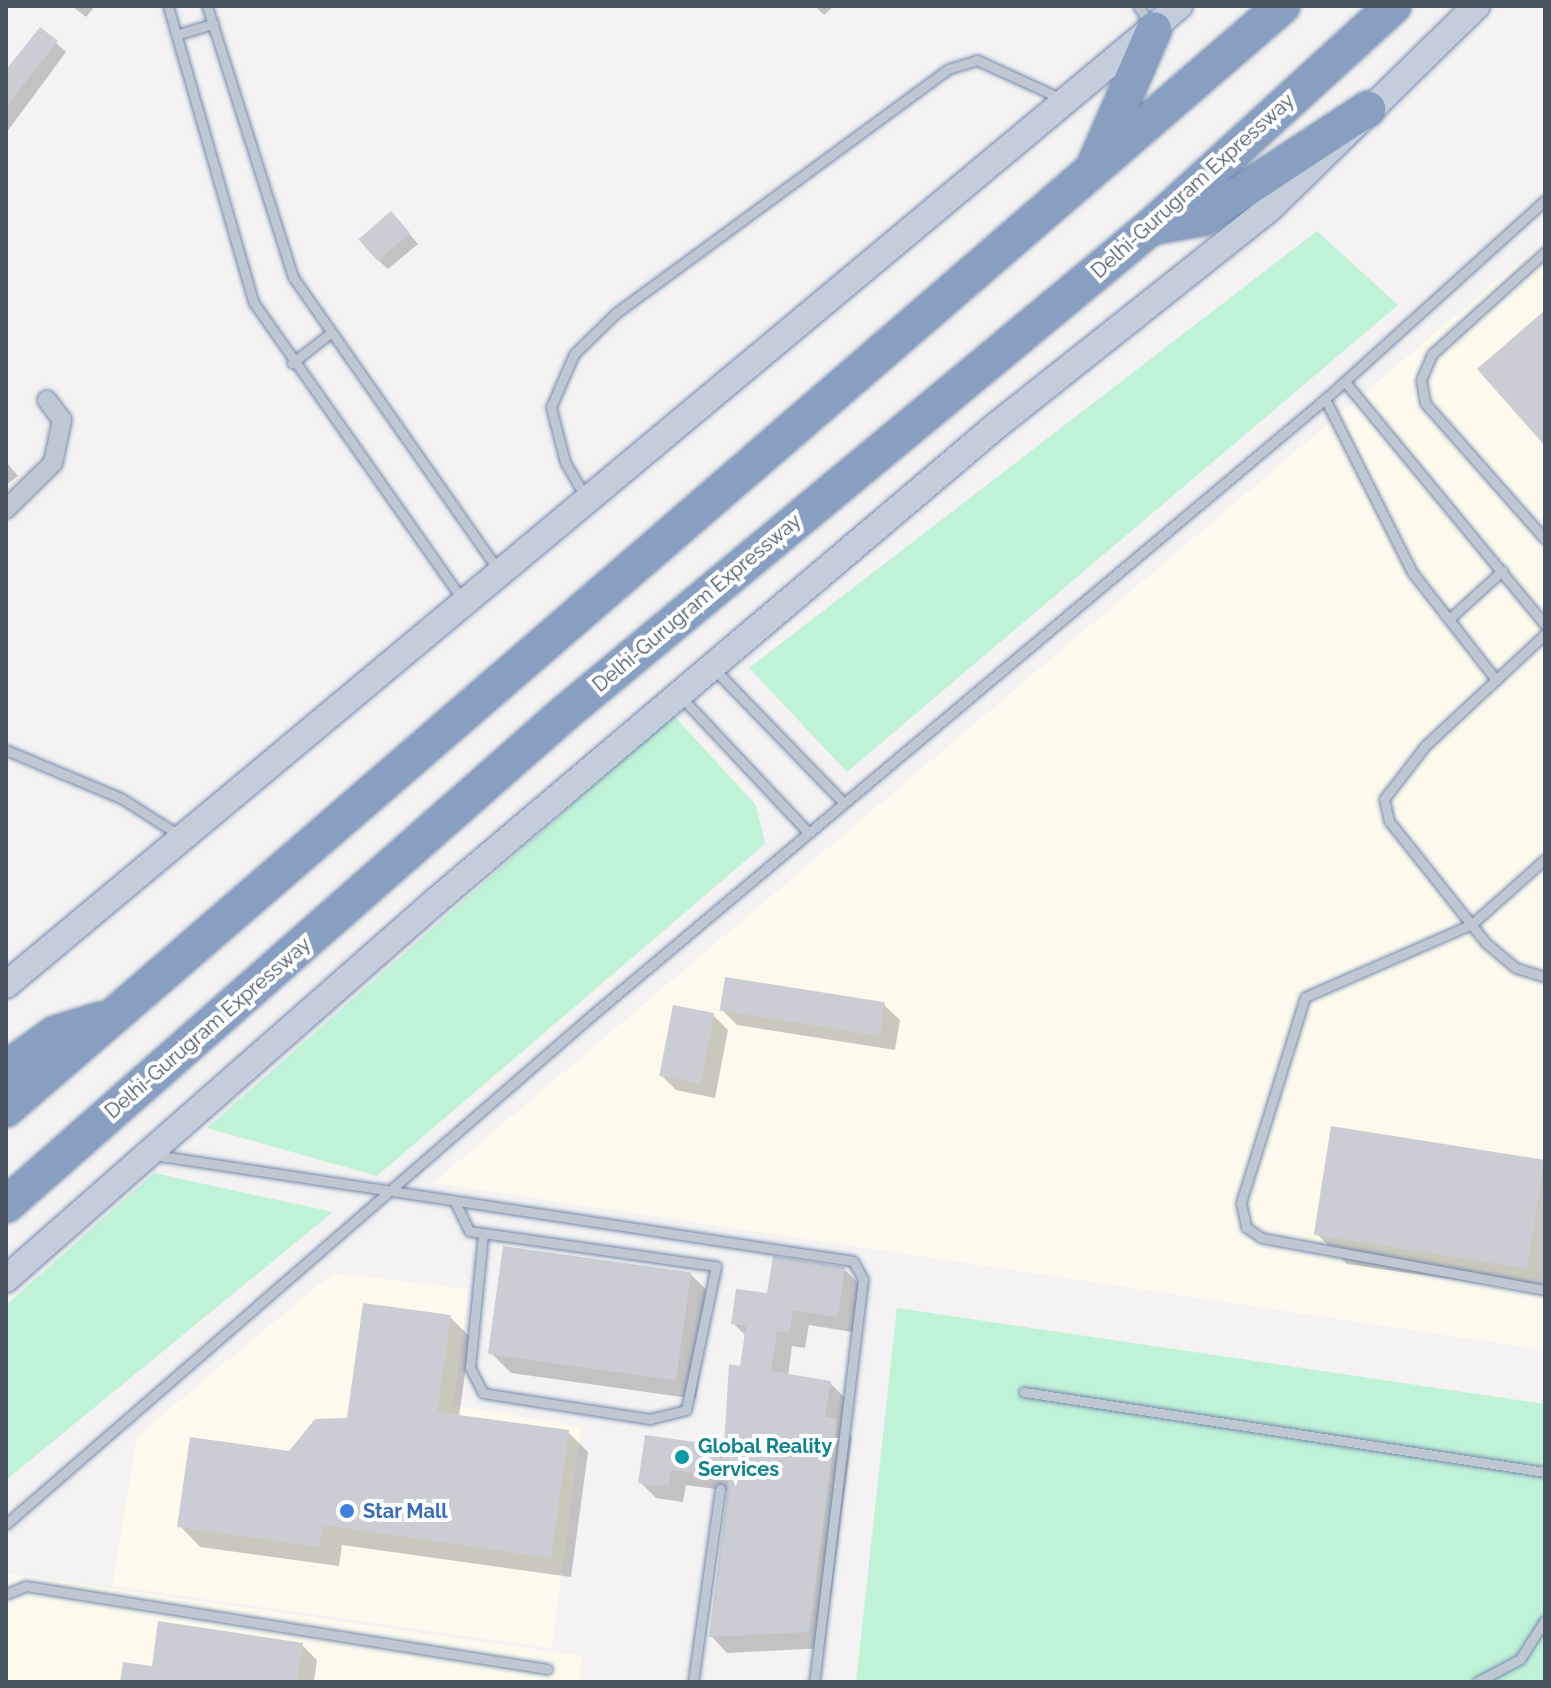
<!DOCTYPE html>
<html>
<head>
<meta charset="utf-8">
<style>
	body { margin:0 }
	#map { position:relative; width:1551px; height:1688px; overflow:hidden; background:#f4f2f2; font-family:Raleway,sans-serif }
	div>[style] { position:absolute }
	.commercial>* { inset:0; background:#fdfaed }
	.green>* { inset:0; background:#c0f2d8 }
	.shadow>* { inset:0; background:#0003 }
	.building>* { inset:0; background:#cccdd4; transform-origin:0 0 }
	.roads { filter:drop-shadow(0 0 2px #738aae) drop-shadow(0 0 2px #738aae) }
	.service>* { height:9px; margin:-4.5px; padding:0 4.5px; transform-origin:4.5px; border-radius:4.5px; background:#bfc8d2 }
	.minor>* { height:18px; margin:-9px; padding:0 9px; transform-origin:9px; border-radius:9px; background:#bfc8d2 }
	.secondary>* { height:26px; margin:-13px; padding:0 13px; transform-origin:13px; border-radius:13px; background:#c4cddb }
	.motorway>* { height:34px; margin:-17px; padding:0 17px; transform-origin:17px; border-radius:17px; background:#889fc2 }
	.dots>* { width:22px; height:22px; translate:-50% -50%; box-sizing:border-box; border:4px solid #fff; border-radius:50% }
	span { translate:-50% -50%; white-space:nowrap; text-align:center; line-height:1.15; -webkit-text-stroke:8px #fff; paint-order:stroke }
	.street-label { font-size:20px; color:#485361 }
	.culture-label { font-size:20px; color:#0d838f; font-weight:700 }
	.left { translate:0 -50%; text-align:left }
	.shop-label { font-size:20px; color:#366cbe; font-weight:700 }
	.frame { position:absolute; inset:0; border:8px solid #485361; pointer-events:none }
</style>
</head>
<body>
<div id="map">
	<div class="commercial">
		<i style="clip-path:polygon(1545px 240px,1545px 1350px,433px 1183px)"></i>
		<i style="clip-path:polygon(333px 1273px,468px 1289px,453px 1405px,581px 1427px,552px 1648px,112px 1586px,137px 1436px)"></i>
		<i style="clip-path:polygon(6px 1573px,582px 1656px,579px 1682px,6px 1682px)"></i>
	</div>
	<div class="green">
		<i style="clip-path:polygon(1317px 231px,1398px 305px,847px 772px,749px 668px)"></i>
		<i style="clip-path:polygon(673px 715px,756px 805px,765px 844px,377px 1176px,207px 1128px)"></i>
		<i style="clip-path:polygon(154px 1173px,333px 1212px,6px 1480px,6px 1305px)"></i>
		<i style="clip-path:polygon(897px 1308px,1545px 1404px,1545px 1682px,856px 1682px)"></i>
	</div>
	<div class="shadow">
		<i style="clip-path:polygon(72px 6px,95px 6px,86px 17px)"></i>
		<i style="clip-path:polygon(815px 6px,834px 6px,824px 15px)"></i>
		<i style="clip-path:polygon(56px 43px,66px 52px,6px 133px,6px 77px)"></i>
		<i style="clip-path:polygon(401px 224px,418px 244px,388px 269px,378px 260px)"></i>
		<i style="clip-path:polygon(6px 462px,18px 476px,6px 485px)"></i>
		<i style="clip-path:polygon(884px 1005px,900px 1020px,895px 1050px,737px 1025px,722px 1010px)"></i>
		<i style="clip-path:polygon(713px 1015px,728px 1030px,715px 1098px,676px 1090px,661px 1075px)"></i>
		<i style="clip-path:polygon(1545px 1160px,1545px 1293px,1347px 1264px,1317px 1234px)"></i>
		<i style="clip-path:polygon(844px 1269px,860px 1285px,853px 1332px,809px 1325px,805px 1348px,792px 1346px,788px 1376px,830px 1383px,846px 1399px,842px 1426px,852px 1437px,824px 1648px,727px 1653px,712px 1637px,730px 1491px,686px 1485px,683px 1502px,656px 1498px,640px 1482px,647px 1437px,726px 1448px,746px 1336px,733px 1323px,769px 1296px)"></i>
		<i style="clip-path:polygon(690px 1274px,711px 1294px,696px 1399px,511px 1373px,491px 1353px)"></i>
		<i style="clip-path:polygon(450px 1317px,470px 1337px,459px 1417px,568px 1432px,588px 1452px,571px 1577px,342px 1545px,339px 1566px,200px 1547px,180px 1526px,349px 1420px)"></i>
		<i style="clip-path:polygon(302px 1645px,317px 1660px,314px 1682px,122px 1682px,153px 1668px)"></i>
	</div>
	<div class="building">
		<i style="clip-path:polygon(40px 27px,58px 41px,6px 107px,6px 70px)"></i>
		<i style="left:391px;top:211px;width:29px;height:43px;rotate:49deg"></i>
		<i style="clip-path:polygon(1545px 310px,1545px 446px,1477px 369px)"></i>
		<i style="left:725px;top:977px;width:162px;height:34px;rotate:9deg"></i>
		<i style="left:673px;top:1005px;width:42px;height:72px;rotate:11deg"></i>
		<i style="left:1331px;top:1126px;width:216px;height:110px;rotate:9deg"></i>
		<i style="left:503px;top:1246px;width:190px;height:109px;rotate:8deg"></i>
		<i style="clip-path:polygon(773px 1256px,845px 1267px,838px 1317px,793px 1310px,790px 1333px,777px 1331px,771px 1371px,831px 1381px,825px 1417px,837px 1419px,809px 1632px,709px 1637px,729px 1478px,671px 1470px,668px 1487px,638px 1483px,645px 1435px,724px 1446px,729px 1364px,740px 1366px,746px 1326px,731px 1324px,736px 1289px,767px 1293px)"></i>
		<i style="clip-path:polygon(363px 1303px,451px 1315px,437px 1412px,569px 1430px,551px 1558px,323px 1525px,319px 1547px,177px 1527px,190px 1437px,289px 1451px,315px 1419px,347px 1418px)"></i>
		<i style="clip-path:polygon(158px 1621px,303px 1643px,297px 1682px,120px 1682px,123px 1662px,152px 1666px)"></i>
	</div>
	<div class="roads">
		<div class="service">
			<i style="left:168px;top:6px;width:309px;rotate:73.9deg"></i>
			<i style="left:254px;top:303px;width:363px;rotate:54.9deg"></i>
			<i style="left:207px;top:6px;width:284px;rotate:72.4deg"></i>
			<i style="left:293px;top:277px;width:358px;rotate:55deg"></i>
			<i style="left:1138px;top:6px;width:21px;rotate:55deg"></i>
			<i style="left:176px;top:35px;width:39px;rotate:-17deg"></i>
			<i style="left:1545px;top:252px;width:152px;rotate:137.9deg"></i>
			<i style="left:1432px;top:354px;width:28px;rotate:113deg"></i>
			<i style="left:1421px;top:380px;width:23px;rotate:80deg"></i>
			<i style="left:1425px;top:403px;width:181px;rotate:48.6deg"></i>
			<i style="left:292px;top:363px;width:46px;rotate:-37.9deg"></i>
			<i style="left:1345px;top:382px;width:315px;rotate:50.5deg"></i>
			<i style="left:1325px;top:399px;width:194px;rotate:63.3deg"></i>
			<i style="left:1412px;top:572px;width:137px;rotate:52.1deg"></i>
			<i style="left:586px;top:498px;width:42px;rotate:-120.3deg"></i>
			<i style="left:565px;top:462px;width:57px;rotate:-104.3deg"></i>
			<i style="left:551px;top:407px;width:58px;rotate:-66.5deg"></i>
			<i style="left:574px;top:354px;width:59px;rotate:-44.3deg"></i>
			<i style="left:616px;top:313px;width:412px;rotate:-36.3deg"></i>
			<i style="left:948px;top:69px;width:30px;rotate:-17deg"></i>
			<i style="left:977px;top:60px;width:94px;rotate:24.6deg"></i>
			<i style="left:1449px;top:619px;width:72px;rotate:-42.2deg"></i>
			<i style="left:1545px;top:634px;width:164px;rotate:137deg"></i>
			<i style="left:1425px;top:746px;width:67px;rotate:127.7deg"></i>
			<i style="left:1384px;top:799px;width:23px;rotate:77deg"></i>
			<i style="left:1389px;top:821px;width:156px;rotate:51.5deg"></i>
			<i style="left:1486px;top:943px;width:39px;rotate:40deg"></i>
			<i style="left:1516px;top:968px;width:30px;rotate:17deg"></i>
			<i style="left:714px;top:669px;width:185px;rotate:45.9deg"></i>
			<i style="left:682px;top:698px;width:184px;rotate:46.8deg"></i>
			<i style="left:6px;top:750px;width:125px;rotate:22.7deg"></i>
			<i style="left:121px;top:798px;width:72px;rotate:32.6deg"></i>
			<i style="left:1545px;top:859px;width:98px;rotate:138.3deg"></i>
			<i style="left:1472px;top:924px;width:182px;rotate:156.4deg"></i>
			<i style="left:1305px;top:997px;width:216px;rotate:107.3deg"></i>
			<i style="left:1241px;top:1203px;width:25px;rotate:78deg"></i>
			<i style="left:1246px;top:1227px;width:19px;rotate:35deg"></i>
			<i style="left:1262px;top:1238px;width:288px;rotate:10.4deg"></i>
			<i style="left:154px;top:1155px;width:707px;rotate:8.62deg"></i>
			<i style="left:853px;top:1261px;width:21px;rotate:61deg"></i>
			<i style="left:863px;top:1279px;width:406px;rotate:96.9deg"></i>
			<i style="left:455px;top:1202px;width:32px;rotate:64deg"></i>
			<i style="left:469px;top:1231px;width:249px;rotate:8.1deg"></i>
			<i style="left:716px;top:1266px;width:147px;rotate:101.8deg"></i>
			<i style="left:686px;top:1410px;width:37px;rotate:166deg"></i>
			<i style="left:650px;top:1419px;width:169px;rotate:-171.2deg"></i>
			<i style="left:483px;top:1393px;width:29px;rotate:-117deg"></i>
			<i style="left:470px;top:1367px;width:134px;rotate:-84.4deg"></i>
			<i style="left:1024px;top:1392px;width:527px;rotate:8.73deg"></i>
			<i style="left:6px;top:1524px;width:775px;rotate:-40.97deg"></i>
			<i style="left:591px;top:1016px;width:959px;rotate:-40.05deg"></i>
			<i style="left:1325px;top:399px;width:297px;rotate:-42.1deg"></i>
			<i style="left:6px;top:1594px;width:22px;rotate:-22deg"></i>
			<i style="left:26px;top:1586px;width:528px;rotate:9.05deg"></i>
			<i style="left:693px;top:1682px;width:195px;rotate:-82deg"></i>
			<i style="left:1477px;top:1682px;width:49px;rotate:-28.1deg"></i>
			<i style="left:1520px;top:1659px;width:46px;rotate:-57.3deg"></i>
		</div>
		<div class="minor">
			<i style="left:6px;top:509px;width:66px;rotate:-44.4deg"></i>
			<i style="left:53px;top:463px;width:44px;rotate:-78.2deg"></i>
			<i style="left:62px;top:420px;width:25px;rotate:-127deg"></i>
		</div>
		<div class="secondary">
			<i style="left:6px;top:985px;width:1528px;rotate:-39.85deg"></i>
			<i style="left:6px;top:1279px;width:574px;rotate:-41.33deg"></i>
			<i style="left:437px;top:900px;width:733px;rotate:-40.3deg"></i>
			<i style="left:996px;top:426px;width:350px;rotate:-38.5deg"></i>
			<i style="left:1270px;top:208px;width:289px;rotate:-44.4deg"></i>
		</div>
		<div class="motorway">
			<i style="left:1096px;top:162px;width:145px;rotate:-66.4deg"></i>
			<i style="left:1151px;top:227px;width:52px;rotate:-10deg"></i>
			<i style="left:1202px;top:218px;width:199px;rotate:-33.3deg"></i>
			<i style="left:6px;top:1069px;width:60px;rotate:-35.5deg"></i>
			<i style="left:55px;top:1034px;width:47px;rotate:-17.3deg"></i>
			<i style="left:6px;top:1109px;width:1687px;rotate:-40.84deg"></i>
			<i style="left:6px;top:1205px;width:745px;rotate:-41.35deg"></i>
			<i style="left:565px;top:713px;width:761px;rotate:-39.67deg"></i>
			<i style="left:1151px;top:227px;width:328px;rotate:-42.4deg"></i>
		</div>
	</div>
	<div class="dots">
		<i style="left:682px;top:1457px;background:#0f9aa8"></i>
		<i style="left:347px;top:1511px;background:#3f7fe0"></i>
	</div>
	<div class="street-label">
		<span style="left:1193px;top:186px;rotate:-42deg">Delhi-Gurugram Expressway</span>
		<span style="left:697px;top:603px;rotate:-40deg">Delhi-Gurugram Expressway</span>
		<span style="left:208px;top:1028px;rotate:-41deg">Delhi-Gurugram Expressway</span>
	</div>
	<div class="culture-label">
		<span class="left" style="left:698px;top:1458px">Global Reality<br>Services</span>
	</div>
	<div class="shop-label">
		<span class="left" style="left:363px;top:1511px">Star Mall</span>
	</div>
	<div class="frame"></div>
</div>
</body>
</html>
